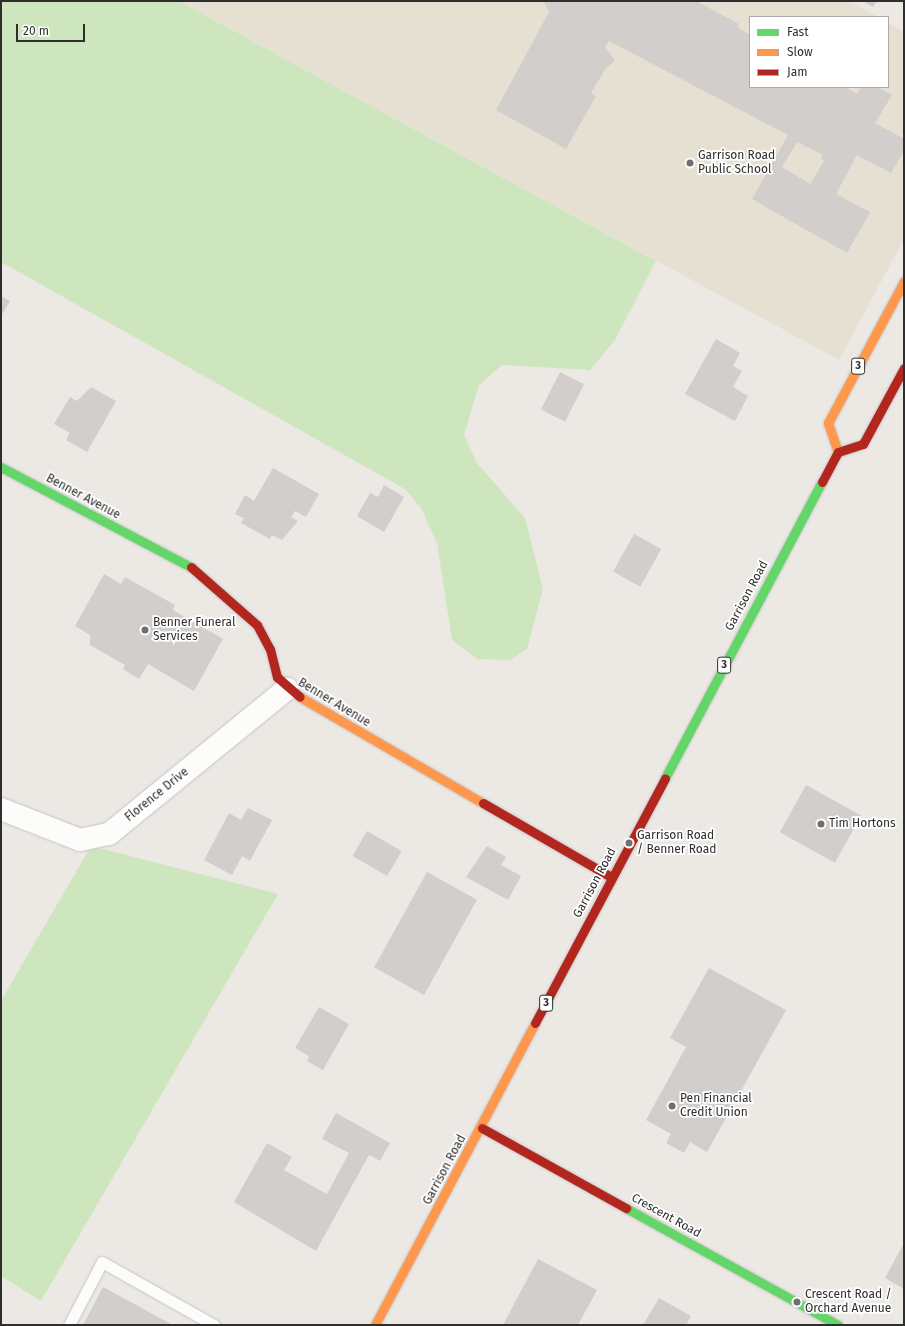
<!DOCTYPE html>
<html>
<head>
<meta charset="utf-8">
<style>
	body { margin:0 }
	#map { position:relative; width:905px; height:1326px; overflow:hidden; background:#ece8e4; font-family:"Fira Sans",sans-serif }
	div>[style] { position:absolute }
	.education>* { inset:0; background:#e6e0d3 }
	.green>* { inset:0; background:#cee6be }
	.building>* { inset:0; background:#d1cecb; transform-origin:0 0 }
	.roads { filter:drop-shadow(0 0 1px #c5c4c5) drop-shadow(0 0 1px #c5c4c5) }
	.lane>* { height:11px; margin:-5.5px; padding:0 5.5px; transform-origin:5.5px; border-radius:5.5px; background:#fcfcfb }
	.street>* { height:22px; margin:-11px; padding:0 11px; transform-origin:11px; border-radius:11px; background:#fcfcfb }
	.fast>* { height:9px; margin:-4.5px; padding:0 4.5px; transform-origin:4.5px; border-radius:4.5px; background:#63d668 }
	.slow>* { height:9px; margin:-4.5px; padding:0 4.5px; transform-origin:4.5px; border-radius:4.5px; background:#ff974d }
	.jam>* { height:9px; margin:-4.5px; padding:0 4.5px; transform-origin:4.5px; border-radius:4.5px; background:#b3261e }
	.dots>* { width:11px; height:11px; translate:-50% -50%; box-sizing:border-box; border:2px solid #fff; border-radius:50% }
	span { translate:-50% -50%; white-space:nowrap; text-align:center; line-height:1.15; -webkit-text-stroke:3.5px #fff; paint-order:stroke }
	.shield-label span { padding:1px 3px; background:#fff; border:1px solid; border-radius:3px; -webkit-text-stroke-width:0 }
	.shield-label { font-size:11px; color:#2e2e2e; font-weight:700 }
	.poi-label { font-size:12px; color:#2e2e2e }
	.left { translate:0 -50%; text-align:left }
	.street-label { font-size:12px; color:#2e2e2e }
	.frame { position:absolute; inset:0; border:2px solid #2e2e2e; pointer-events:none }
	.legend { position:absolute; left:749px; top:16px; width:140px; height:72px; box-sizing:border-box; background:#fff; border:1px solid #ababab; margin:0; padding:5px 7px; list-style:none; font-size:12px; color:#2e2e2e }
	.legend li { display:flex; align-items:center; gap:8px; height:20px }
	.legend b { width:20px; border:1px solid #ababab }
	.scale { position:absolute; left:16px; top:24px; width:69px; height:18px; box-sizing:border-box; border:2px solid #2e2e2e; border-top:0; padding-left:5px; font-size:12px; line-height:14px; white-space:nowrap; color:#2e2e2e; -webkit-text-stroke:3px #fff; paint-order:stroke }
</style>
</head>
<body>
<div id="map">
	<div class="education">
		<i style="clip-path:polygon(179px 1px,850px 1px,878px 17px,750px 17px,750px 87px,888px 87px,888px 23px,904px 32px,904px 239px,839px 360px)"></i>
	</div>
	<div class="green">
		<i style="clip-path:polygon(1px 1px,179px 1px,656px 261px,615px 340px,590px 370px,502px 365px,479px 385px,464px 435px,477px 463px,525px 518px,543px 589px,527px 649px,510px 660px,477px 659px,452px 640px,437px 543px,421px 508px,405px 489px,1px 262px)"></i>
		<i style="clip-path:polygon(91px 846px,278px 894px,41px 1301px,1px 1276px,1px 1001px)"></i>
	</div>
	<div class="building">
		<i style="clip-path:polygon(evenodd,543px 1px,696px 1px,739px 24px,737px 27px,750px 35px,750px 87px,845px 87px,857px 94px,861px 87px,878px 87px,892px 95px,875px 123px,904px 139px,904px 151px,891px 173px,857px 155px,836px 194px,870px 212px,847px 253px,752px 199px,788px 135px,609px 41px,605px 47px,615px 61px,606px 68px,591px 93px,596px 96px,566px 149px,496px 110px,549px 12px,543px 1px,797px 142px,823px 155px,821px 159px,824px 161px,810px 184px,782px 167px,797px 142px)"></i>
		<i style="clip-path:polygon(862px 1px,877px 1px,873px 7px)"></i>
		<i style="clip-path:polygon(1px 296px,10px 301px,1px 316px)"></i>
		<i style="clip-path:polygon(716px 339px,740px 353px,733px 366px,742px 371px,733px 387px,748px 396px,735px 421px,685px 394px)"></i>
		<i style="left:560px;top:372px;width:27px;height:42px;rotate:27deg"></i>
		<i style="clip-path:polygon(91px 387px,116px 401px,87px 452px,66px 440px,70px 433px,54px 424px,70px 397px,77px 401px)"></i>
		<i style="clip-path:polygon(273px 468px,319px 494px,306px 517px,295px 511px,291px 517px,298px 521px,282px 540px,272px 535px,270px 539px,241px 523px,244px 518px,235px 514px,245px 495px,254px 501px)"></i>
		<i style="clip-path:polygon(384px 485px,404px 497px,384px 532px,357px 516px,370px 493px,378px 497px)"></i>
		<i style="left:634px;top:534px;width:31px;height:43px;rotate:29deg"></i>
		<i style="clip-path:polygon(104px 574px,121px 584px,125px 577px,175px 605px,173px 610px,223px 639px,194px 691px,148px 664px,139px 679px,123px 669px,125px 665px,90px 645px,90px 635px,75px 626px)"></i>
		<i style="left:806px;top:785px;width:63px;height:54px;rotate:29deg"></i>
		<i style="clip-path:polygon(248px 808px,272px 820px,250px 861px,242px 856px,232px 875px,204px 860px,229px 813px,241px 820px)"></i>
		<i style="left:367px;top:831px;width:40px;height:29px;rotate:30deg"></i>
		<i style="clip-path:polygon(487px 846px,506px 857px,501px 865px,521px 876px,508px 900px,466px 877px)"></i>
		<i style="left:427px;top:872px;width:57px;height:109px;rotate:29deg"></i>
		<i style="clip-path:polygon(709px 968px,786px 1010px,707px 1152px,690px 1142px,684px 1153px,666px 1143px,671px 1134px,646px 1120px,686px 1047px,670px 1038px)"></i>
		<i style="clip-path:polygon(319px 1007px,349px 1024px,323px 1070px,307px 1061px,309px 1056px,295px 1048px)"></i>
		<i style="clip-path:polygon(336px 1113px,390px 1143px,380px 1161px,369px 1155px,316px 1251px,234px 1202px,267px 1143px,292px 1157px,284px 1170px,327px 1194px,349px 1153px,322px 1139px)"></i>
		<i style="clip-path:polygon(904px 1243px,904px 1289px,885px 1278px)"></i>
		<i style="clip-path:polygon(538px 1259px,597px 1290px,578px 1325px,503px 1325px)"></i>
		<i style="clip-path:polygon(103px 1287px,173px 1325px,83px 1325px)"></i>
		<i style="clip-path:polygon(659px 1298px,691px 1316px,686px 1325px,643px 1325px)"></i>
	</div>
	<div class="roads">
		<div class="lane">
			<i style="left:69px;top:1325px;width:71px;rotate:-62.4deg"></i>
			<i style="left:102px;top:1262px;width:129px;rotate:29.4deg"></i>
		</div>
		<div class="street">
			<i style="left:1px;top:809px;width:85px;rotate:21.4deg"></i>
			<i style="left:80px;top:840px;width:30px;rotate:-12deg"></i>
			<i style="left:109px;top:834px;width:230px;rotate:-39.2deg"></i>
		</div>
		<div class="fast">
			<i style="left:1px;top:467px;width:215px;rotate:27.8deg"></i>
			<i style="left:665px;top:778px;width:335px;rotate:-62.1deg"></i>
			<i style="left:626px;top:1208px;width:242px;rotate:28.9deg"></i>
		</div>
		<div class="slow">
			<i style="left:838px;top:452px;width:31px;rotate:-109deg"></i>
			<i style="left:828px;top:423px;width:161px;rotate:-61.8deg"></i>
			<i style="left:300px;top:697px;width:211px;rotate:30.1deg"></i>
			<i style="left:375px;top:1325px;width:342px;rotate:-62.1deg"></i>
		</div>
		<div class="jam">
			<i style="left:822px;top:482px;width:34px;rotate:-62deg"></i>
			<i style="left:838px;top:452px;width:26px;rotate:-18deg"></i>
			<i style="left:863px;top:444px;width:86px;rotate:-61.7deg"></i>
			<i style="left:191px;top:567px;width:88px;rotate:41.3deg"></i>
			<i style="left:257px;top:625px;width:27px;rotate:62deg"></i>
			<i style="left:270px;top:649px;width:29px;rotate:76deg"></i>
			<i style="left:277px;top:677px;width:30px;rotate:41deg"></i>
			<i style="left:483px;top:803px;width:148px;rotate:30deg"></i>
			<i style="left:535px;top:1023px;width:277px;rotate:-62deg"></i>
			<i style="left:482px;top:1128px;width:165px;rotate:29.1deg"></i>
		</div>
	</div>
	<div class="dots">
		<i style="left:690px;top:163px;background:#706f6e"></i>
		<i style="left:145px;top:630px;background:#706f6e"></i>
		<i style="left:821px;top:824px;background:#706f6e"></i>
		<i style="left:629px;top:843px;background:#706f6e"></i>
		<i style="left:672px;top:1106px;background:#706f6e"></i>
		<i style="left:797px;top:1302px;background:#706f6e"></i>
	</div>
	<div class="shield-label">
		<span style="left:858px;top:366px">3</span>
		<span style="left:724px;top:665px">3</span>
		<span style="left:546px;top:1003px">3</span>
	</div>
	<div class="poi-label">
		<span class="left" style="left:698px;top:163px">Garrison Road<br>Public School</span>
		<span class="left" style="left:153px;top:630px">Benner Funeral<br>Services</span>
		<span class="left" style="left:829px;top:824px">Tim Hortons</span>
		<span class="left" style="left:637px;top:843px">Garrison Road<br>/ Benner Road</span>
		<span class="left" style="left:680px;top:1106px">Pen Financial<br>Credit Union</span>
		<span class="left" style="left:805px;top:1302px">Crescent Road /<br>Orchard Avenue</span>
	</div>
	<div class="street-label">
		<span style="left:83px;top:497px;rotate:28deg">Benner Avenue</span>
		<span style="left:747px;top:596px;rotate:-62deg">Garrison Road</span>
		<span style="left:334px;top:703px;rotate:31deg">Benner Avenue</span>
		<span style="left:157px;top:795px;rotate:-39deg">Florence Drive</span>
		<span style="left:595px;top:883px;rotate:-62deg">Garrison Road</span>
		<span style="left:445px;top:1170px;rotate:-62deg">Garrison Road</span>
		<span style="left:666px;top:1216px;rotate:29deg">Crescent Road</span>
	</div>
	<div class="frame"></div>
	<ul class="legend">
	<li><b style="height:5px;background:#63d668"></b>Fast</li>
	<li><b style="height:5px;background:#ff974d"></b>Slow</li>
	<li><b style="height:5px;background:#b3261e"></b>Jam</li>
	</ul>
	<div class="scale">20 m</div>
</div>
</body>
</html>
